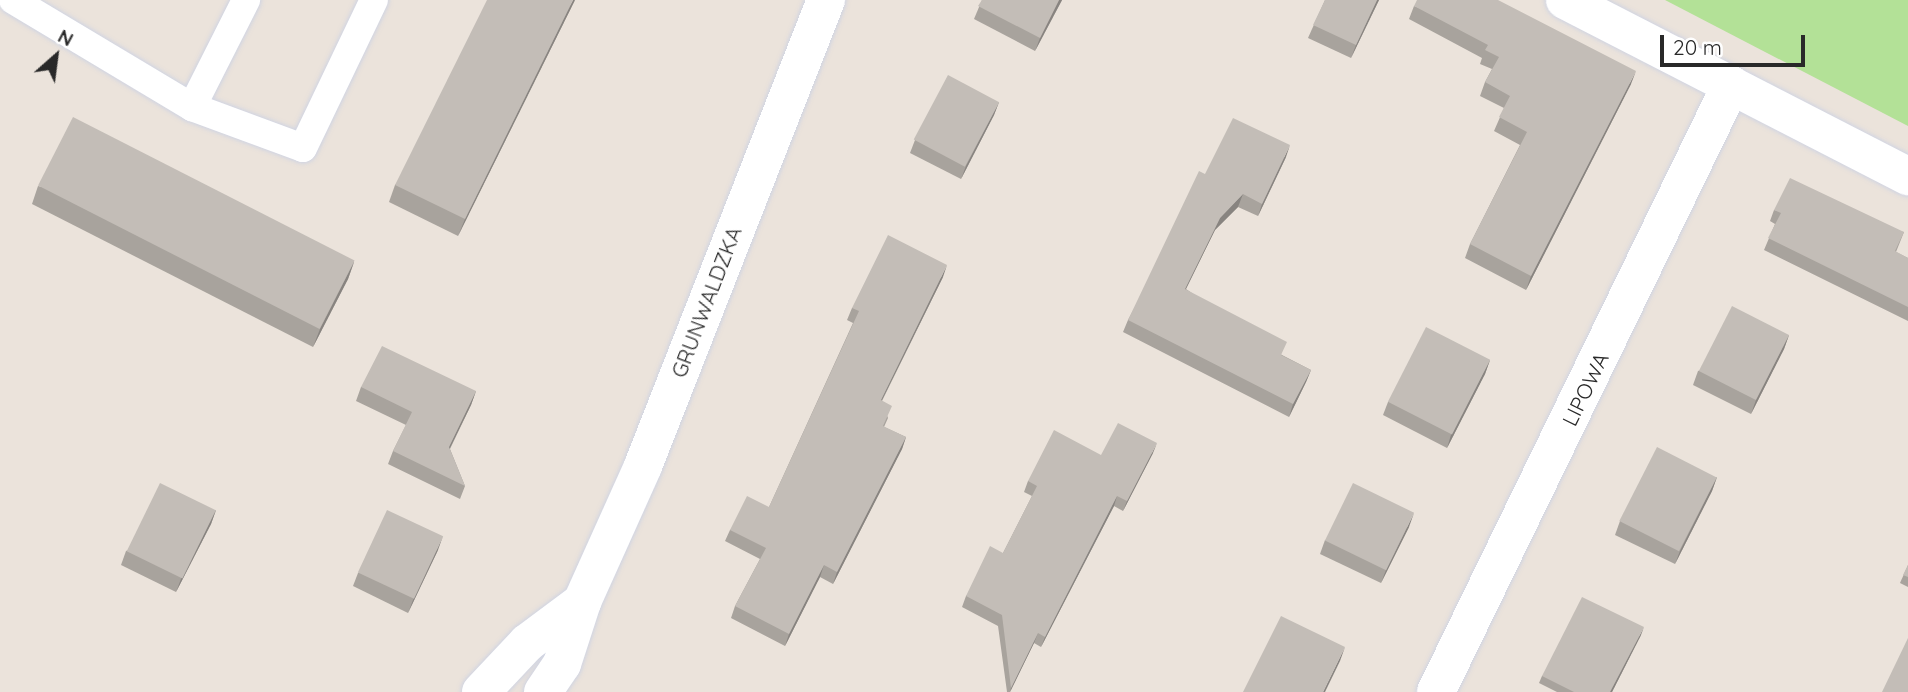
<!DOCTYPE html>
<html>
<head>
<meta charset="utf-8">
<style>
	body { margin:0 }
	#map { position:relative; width:1908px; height:692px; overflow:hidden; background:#ebe3db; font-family:Quicksand,sans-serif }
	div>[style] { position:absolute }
	.green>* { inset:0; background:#b3e197 }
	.roads { filter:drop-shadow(0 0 2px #d0d4e2) drop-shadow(0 0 2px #d0d4e2) }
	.service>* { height:28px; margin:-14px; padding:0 14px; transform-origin:14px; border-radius:14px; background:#fff }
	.minor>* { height:38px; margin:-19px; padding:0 19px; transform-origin:19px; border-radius:19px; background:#fff }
	.wall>* { inset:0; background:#a8a39d }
	.shaded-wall>* { inset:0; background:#888480 }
	.building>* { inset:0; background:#c3bdb7; transform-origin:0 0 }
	span { translate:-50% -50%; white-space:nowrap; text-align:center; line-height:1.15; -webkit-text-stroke:7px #fff; paint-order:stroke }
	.street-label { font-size:21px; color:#292929 }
	.north { position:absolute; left:21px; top:21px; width:70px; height:70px; -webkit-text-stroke:5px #fff; paint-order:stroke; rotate:28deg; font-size:19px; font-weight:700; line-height:28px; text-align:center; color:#292929 }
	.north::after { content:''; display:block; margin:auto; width:24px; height:32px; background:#292929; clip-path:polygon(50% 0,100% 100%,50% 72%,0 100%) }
	.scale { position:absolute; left:1660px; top:35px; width:145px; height:32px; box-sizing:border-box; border:4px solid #292929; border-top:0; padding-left:9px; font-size:21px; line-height:24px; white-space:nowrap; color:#292929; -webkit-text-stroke:5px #fff; paint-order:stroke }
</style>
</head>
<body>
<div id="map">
	<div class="green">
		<i style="clip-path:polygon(1665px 0,1908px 0,1908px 126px)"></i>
	</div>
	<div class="roads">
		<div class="service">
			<i style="left:13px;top:0;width:209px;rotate:30.9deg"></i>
			<i style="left:192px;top:107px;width:118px;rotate:20.3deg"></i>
			<i style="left:303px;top:148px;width:164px;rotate:-64.4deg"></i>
			<i style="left:192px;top:107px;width:120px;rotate:-63.2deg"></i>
		</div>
		<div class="minor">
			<i style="left:1565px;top:0;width:386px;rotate:27.2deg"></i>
			<i style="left:481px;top:692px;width:67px;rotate:-46.8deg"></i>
			<i style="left:527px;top:643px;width:69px;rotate:-36.7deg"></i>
			<i style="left:543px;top:692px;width:34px;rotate:-56deg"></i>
			<i style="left:562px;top:664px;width:65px;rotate:-72.1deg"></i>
			<i style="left:582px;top:602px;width:149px;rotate:-65.8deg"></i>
			<i style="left:643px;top:466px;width:501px;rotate:-68.56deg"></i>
			<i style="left:1436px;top:692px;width:675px;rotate:-64.08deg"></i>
		</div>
	</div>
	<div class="wall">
		<i style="clip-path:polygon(575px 0,458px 236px,389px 202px,395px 185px)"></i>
		<i style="clip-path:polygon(982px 0,1062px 0,1035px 51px,974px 19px)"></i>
		<i style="clip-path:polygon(1325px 0,1379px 0,1351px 58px,1308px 38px)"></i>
		<i style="clip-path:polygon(1414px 6px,1631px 84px,1526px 290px,1465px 258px,1470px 244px,1520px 145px,1494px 131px,1504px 108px,1480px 96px,1485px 82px,1492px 69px,1480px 64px,1482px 58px,1409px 19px)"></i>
		<i style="clip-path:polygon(999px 102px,994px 115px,961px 179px,910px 153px,915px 140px)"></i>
		<i style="clip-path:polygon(1286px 157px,1258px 216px,1238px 207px,1215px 230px,1186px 289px,1282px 355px,1311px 370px,1306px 382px,1289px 417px,1123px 332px,1128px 320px,1205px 174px)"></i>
		<i style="clip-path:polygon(38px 186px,354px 262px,348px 279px,313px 347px,32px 204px)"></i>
		<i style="clip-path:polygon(1774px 210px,1904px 232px,1896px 252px,1908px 258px,1908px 321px,1764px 250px,1775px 224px,1770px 221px)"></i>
		<i style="clip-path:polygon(943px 277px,882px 401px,888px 418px,884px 427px,906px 437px,902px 449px,833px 584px,820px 577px,785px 646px,731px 618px,735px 606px,760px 559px,725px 541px,730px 530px,769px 507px,853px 323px,847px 320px,852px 308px)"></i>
		<i style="clip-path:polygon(1789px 335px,1784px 349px,1751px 414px,1693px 385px,1698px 371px)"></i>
		<i style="clip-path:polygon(1490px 360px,1485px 374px,1447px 448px,1383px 415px,1388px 402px)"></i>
		<i style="clip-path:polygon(361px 387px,476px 391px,471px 405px,450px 449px,465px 486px,460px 499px,388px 464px,393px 451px,406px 425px,356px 401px)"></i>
		<i style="clip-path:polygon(1153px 453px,1123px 511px,1114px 506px,1041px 647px,1034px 643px,1010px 692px,1007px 692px,998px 626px,962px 607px,966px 596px,1003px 553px,1032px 496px,1024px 492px,1028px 481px)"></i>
		<i style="clip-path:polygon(1717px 477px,1712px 491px,1675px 564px,1615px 535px,1620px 521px)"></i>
		<i style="clip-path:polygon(216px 510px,211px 524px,176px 592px,121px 565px,126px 551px)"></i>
		<i style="clip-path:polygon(1409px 527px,1381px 583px,1320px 554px,1325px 540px)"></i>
		<i style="clip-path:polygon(438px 550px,408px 613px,353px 586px,358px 573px)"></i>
		<i style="clip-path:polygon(1908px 565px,1908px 587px,1900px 583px)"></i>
		<i style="clip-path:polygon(1641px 635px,1612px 692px,1557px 692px,1539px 683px,1542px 676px)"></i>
	</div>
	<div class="shaded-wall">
		<i style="clip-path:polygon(573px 0,575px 0,458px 236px,465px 219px)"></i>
		<i style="clip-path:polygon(1059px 0,1062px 0,1035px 51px,1040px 38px)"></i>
		<i style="clip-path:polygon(1377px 0,1379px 0,1351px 58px,1356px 45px)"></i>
		<i style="clip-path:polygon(1636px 71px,1631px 84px,1526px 290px,1531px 276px)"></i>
		<i style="clip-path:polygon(999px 102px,994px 115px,961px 179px,966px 166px)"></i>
		<i style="clip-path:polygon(1290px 145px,1286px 157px,1258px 216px,1262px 204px)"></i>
		<i style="clip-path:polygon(1243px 194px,1238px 207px,1215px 230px,1180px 301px,1185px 289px,1220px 218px)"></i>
		<i style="clip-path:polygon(354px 262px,348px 279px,313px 347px,320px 329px)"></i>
		<i style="clip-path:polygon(947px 265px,943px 277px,876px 412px,881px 400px)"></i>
		<i style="clip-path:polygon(1789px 335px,1784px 349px,1751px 414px,1756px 400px)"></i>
		<i style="clip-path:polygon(1490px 360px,1485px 374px,1447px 448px,1451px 435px)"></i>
		<i style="clip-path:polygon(1311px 370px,1306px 382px,1289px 417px,1293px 404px)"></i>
		<i style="clip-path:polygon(476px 391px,471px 405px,444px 460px,449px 447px)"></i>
		<i style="clip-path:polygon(906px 437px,902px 449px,833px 584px,837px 572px)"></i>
		<i style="clip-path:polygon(1157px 443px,1153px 453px,1123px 511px,1127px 501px)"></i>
		<i style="clip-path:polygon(1717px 477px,1712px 491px,1675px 564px,1680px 551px)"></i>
		<i style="clip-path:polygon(1117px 496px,1114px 506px,1041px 647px,1045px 637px)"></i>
		<i style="clip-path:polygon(216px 510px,211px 524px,176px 592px,181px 579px)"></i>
		<i style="clip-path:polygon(1414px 513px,1409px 527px,1381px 583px,1386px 570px)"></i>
		<i style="clip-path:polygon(443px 536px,438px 550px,408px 613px,413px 600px)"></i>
		<i style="clip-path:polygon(824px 565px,820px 577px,785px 646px,789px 634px)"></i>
		<i style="clip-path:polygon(1644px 627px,1641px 635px,1612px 692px,1610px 692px)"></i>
		<i style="clip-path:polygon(1038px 633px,1034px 643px,1010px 692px,1011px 688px)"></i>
		<i style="clip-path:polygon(1345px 647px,1340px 661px,1325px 692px,1323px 692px)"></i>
	</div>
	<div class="building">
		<i style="clip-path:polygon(487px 0,573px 0,465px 219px,395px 185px)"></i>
		<i style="clip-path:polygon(982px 0,1059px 0,1040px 38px,978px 6px)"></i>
		<i style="clip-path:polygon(1325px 0,1377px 0,1356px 45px,1313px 25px)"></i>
		<i style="clip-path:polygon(1417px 0,1498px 0,1636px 71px,1531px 276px,1470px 244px,1527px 132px,1499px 117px,1510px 96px,1485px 82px,1499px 57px,1485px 50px,1488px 45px,1414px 6px)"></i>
		<i style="left:948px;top:75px;width:58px;height:73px;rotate:28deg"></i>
		<i style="left:73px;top:117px;width:316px;height:77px;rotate:27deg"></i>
		<i style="clip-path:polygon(1233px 118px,1290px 145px,1262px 204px,1243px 194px,1220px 218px,1185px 289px,1287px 342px,1281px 355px,1311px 370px,1293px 404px,1128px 320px,1199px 171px,1205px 174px)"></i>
		<i style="clip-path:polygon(1790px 178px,1904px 232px,1895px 251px,1908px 258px,1908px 307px,1768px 238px,1781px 213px,1774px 210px)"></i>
		<i style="clip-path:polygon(888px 235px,947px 265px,881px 400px,892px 406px,883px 426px,906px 437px,837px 572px,824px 565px,789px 634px,735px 606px,766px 548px,730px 530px,747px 496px,769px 507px,859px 311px,852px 308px)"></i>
		<i style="left:1732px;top:306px;width:64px;height:73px;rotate:27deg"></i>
		<i style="left:1426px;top:327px;width:72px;height:84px;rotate:27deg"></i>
		<i style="clip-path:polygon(382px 346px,476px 391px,449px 447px,465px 486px,393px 451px,412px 412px,361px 387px)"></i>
		<i style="clip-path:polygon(1118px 423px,1157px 443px,1127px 501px,1117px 496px,1045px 637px,1038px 633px,1011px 688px,1002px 615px,966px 596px,990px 546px,1003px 553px,1037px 486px,1028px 481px,1054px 430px,1101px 455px)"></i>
		<i style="left:1657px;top:447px;width:67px;height:83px;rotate:27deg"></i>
		<i style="left:160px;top:483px;width:62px;height:76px;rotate:26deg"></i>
		<i style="left:1353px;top:483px;width:68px;height:64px;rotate:26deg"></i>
		<i style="left:387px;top:510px;width:62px;height:69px;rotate:25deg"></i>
		<i style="clip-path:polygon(1908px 565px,1908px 577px,1903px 575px)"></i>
		<i style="clip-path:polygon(1582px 597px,1644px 627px,1610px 692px,1574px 692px,1542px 676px)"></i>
		<i style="clip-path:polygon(1281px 616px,1345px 647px,1323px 692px,1243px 692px)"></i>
		<i style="clip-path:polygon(1908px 638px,1908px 692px,1882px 692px)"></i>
	</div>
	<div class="street-label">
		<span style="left:706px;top:302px;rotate:-69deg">GRUNWALDZKA</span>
		<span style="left:1585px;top:389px;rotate:-64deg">LIPOWA</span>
	</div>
	<div class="north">N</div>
	<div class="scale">20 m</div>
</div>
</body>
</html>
